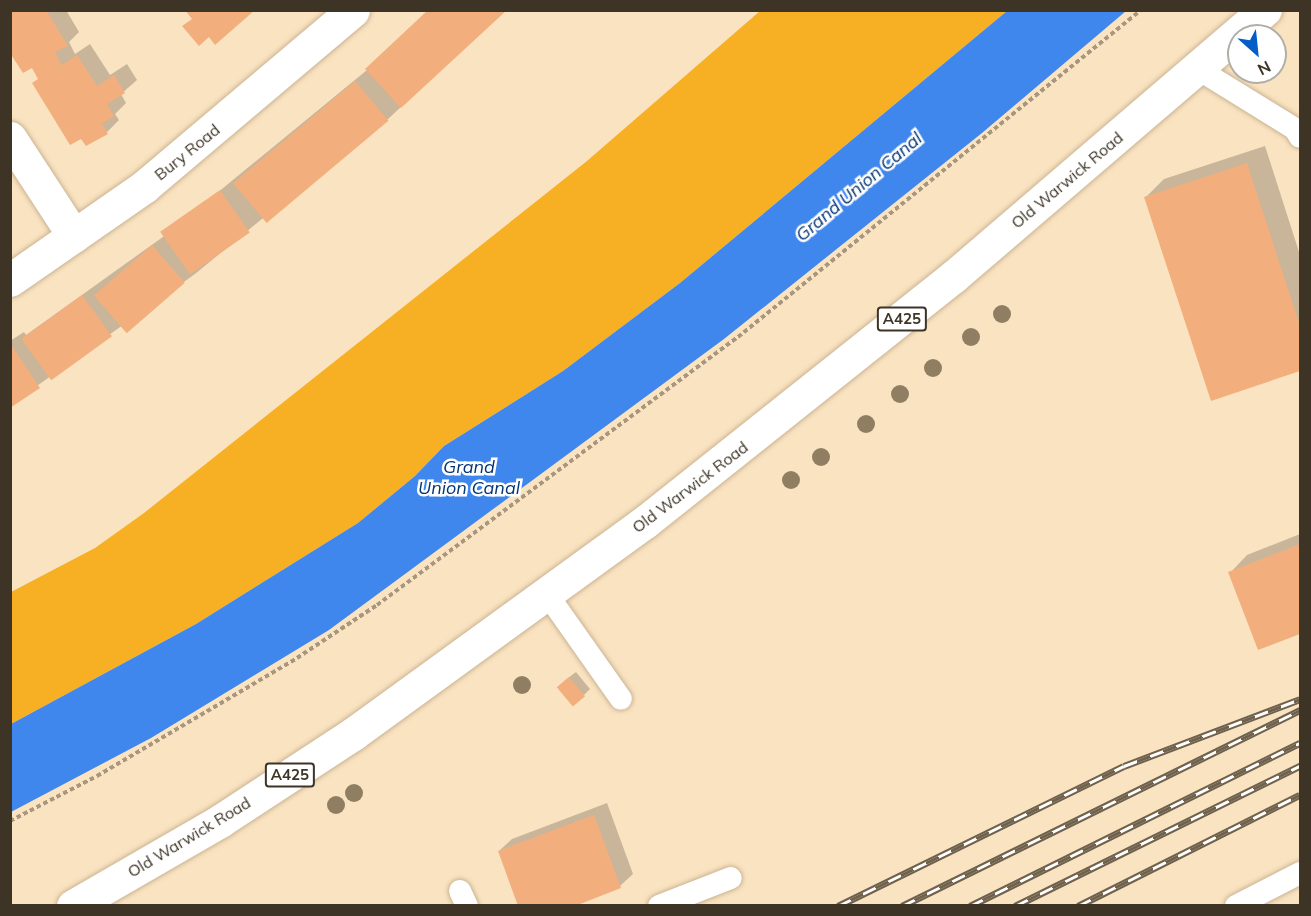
<!DOCTYPE html>
<html>
<head>
<meta charset="utf-8">
<style>
	body { margin:0 }
	#map { position:relative; width:1311px; height:916px; overflow:hidden; background:#fae3c1; font-family:Mulish,sans-serif }
	div>[style] { position:absolute }
	.green>* { inset:0; background:#f7b023 }
	.water>* { inset:0; background:#3f87ed }
	.shadow>* { inset:0; background:#0003 }
	.building>* { inset:0; background:#f2af7d; transform-origin:0 0 }
	.path>* { height:4px; margin-top:-2px; transform-origin:0; background:repeating-linear-gradient(90deg,#a8977e 0 4.5px,transparent 0 7.5px) }
	.roads { filter:drop-shadow(0 0 2px #cab493) drop-shadow(0 0 2px #cab493) }
	.lane>* { height:22px; margin:-11px; padding:0 11px; transform-origin:11px; border-radius:11px; background:#fff }
	.street>* { height:33px; margin:-16.5px; padding:0 16.5px; transform-origin:16.5px; border-radius:16.5px; background:#fff }
	.primary>* { height:33px; margin:-16.5px; padding:0 16.5px; transform-origin:16.5px; border-radius:16.5px; background:#fff }
	.rail>* { height:7px; margin-top:-3.5px; transform-origin:0; background:repeating-linear-gradient(90deg,#fff 0 14px,#6e614e 0 28px); box-sizing:border-box; border-block:2px solid #6e614e }
	.trees>* { width:18px; height:18px; margin:-9px; border-radius:50%; background:#907e63 }
	span { translate:-50% -50%; white-space:nowrap; text-align:center; line-height:1.15; -webkit-text-stroke:5px #fff; paint-order:stroke }
	.shield-label span { padding:2px 4px; background:#fff; border:2px solid; border-radius:4px; -webkit-text-stroke-width:0 }
	.shield-label { font-size:15px; color:#3d3426; font-weight:700 }
	.street-label { font-size:16px; color:#3d3426 }
	.water-label { font-size:18px; color:#043575; font-style:italic }
	.frame { position:absolute; inset:0; border:12px solid #3d3426; pointer-events:none }
	.north { position:absolute; left:1227px; top:24px; width:60px; height:60px; box-sizing:border-box; background:#fff; border:2px solid #b1aea8; border-radius:50%; rotate:153deg; font-size:16px; font-weight:700; line-height:24px; text-align:center; color:#3d3426 }
	.north::after { content:''; display:block; margin:auto; width:21px; height:27px; background:#055ec7; clip-path:polygon(50% 0,100% 100%,50% 72%,0 100%) }
</style>
</head>
<body>
<div id="map">
	<div class="green">
		<i style="clip-path:polygon(760px 11px,1007px 11px,680px 283px,563px 371px,444px 446px,415px 476px,358px 523px,196px 624px,11px 724px,11px 592px,95px 548px,144px 513px,587px 161px)"></i>
	</div>
	<div class="water">
		<i style="clip-path:polygon(1007px 11px,1126px 11px,982px 133px,724px 339px,329px 630px,151px 738px,11px 812px,11px 724px,196px 624px,358px 523px,415px 476px,444px 446px,563px 371px,680px 283px)"></i>
	</div>
	<div class="shadow">
		<i style="clip-path:polygon(10px 10px,66px 10px,79px 32px,69px 42px,75px 54px,90px 44px,110px 75px,127px 64px,137px 80px,121px 94px,126px 103px,115px 114px,119px 120px,107px 132px,39px 78px)"></i>
		<i style="clip-path:polygon(505px 10px,387px 120px,266px 221px,263px 218px,195px 274px,10px 405px,10px 341px,24px 332px,26px 335px,167px 234px,367px 70px)"></i>
		<i style="clip-path:polygon(1265px 146px,1300px 255px,1300px 370px,1212px 399px,1146px 197px,1164px 179px)"></i>
		<i style="clip-path:polygon(1300px 534px,1300px 632px,1259px 648px,1230px 573px,1247px 555px)"></i>
		<i style="clip-path:polygon(576px 672px,590px 689px,584px 695px,564px 681px)"></i>
		<i style="clip-path:polygon(607px 803px,633px 874px,620px 886px,571px 906px,499px 851px,512px 839px)"></i>
	</div>
	<div class="building">
		<i style="clip-path:polygon(10px 10px,46px 10px,68px 46px,55px 52px,62px 65px,77px 55px,97px 86px,114px 75px,125px 93px,107px 104px,114px 116px,102px 124px,108px 134px,86px 146px,81px 139px,70px 145px,32px 83px,38px 79px,32px 68px,23px 73px,10px 53px)"></i>
		<i style="clip-path:polygon(185px 10px,255px 10px,215px 45px,209px 37px,199px 46px,182px 26px,192px 19px)"></i>
		<i style="clip-path:polygon(428px 10px,507px 10px,401px 108px,365px 69px)"></i>
		<i style="left:355px;top:81px;width:52px;height:159px;rotate:50deg"></i>
		<i style="clip-path:polygon(1247px 163px,1300px 326px,1300px 371px,1211px 401px,1144px 197px)"></i>
		<i style="left:220px;top:190px;width:52px;height:73px;rotate:55deg"></i>
		<i style="left:152px;top:245px;width:50px;height:77px;rotate:49deg"></i>
		<i style="left:82px;top:295px;width:51px;height:75px;rotate:54deg"></i>
		<i style="clip-path:polygon(10px 343px,40px 388px,10px 408px)"></i>
		<i style="clip-path:polygon(1300px 544px,1300px 634px,1258px 650px,1228px 572px)"></i>
		<i style="left:569px;top:677px;width:25px;height:16px;rotate:50deg"></i>
		<i style="clip-path:polygon(594px 815px,621px 888px,575px 906px,518px 906px,498px 851px)"></i>
	</div>
	<div class="path">
		<i style="left:10px;top:821px;width:98px;rotate:-27.3deg"></i>
		<i style="left:97px;top:776px;width:232px;rotate:-30.5deg"></i>
		<i style="left:297px;top:658px;width:96px;rotate:-33.5deg"></i>
		<i style="left:377px;top:605px;width:450px;rotate:-36.6deg"></i>
		<i style="left:738px;top:337px;width:519px;rotate:-39.06deg"></i>
	</div>
	<div class="roads">
		<div class="lane">
			<i style="left:1198px;top:69px;width:114px;rotate:31.7deg"></i>
			<i style="left:1295px;top:129px;width:9px;rotate:58deg"></i>
			<i style="left:547px;top:594px;width:128px;rotate:54.8deg"></i>
			<i style="left:460px;top:891px;width:17px;rotate:65deg"></i>
			<i style="left:659px;top:906px;width:77px;rotate:-21.3deg"></i>
			<i style="left:1236px;top:906px;width:72px;rotate:-27.3deg"></i>
		</div>
		<div class="street">
			<i style="left:10px;top:138px;width:117px;rotate:56.9deg"></i>
			<i style="left:10px;top:280px;width:165px;rotate:-34.8deg"></i>
			<i style="left:145px;top:186px;width:272px;rotate:-40.2deg"></i>
		</div>
		<div class="primary">
			<i style="left:73px;top:906px;width:170px;rotate:-30deg"></i>
			<i style="left:220px;top:821px;width:159px;rotate:-33.2deg"></i>
			<i style="left:353px;top:734px;width:361px;rotate:-36deg"></i>
			<i style="left:645px;top:522px;width:394px;rotate:-38.5deg"></i>
			<i style="left:953px;top:277px;width:411px;rotate:-40.6deg"></i>
		</div>
	</div>
	<div class="rail">
		<i style="left:838px;top:906px;width:318px;rotate:-26.1deg"></i>
		<i style="left:1124px;top:766px;width:188px;rotate:-20.8deg"></i>
		<i style="left:902px;top:906px;width:444px;rotate:-26.2deg"></i>
		<i style="left:970px;top:906px;width:368px;rotate:-26.3deg"></i>
		<i style="left:1015px;top:906px;width:318px;rotate:-26.2deg"></i>
		<i style="left:1078px;top:906px;width:248px;rotate:-26.6deg"></i>
	</div>
	<div class="trees">
		<i style="left:1002px;top:314px"></i>
		<i style="left:971px;top:337px"></i>
		<i style="left:933px;top:368px"></i>
		<i style="left:900px;top:394px"></i>
		<i style="left:866px;top:424px"></i>
		<i style="left:821px;top:457px"></i>
		<i style="left:791px;top:480px"></i>
		<i style="left:522px;top:685px"></i>
		<i style="left:354px;top:793px"></i>
		<i style="left:336px;top:805px"></i>
	</div>
	<div class="shield-label">
		<span style="left:902px;top:319px">A425</span>
		<span style="left:290px;top:775px">A425</span>
	</div>
	<div class="street-label">
		<span style="left:187px;top:152px;rotate:-39deg">Bury Road</span>
		<span style="left:1067px;top:180px;rotate:-40deg">Old Warwick Road</span>
		<span style="left:690px;top:487px;rotate:-37deg">Old Warwick Road</span>
		<span style="left:189px;top:837px;rotate:-31deg">Old Warwick Road</span>
	</div>
	<div class="water-label">
		<span style="left:859px;top:187px;rotate:-40deg">Grand Union Canal</span>
		<span style="left:469px;top:478px">Grand<br>Union Canal</span>
	</div>
	<div class="frame"></div>
	<div class="north">N</div>
</div>
</body>
</html>
